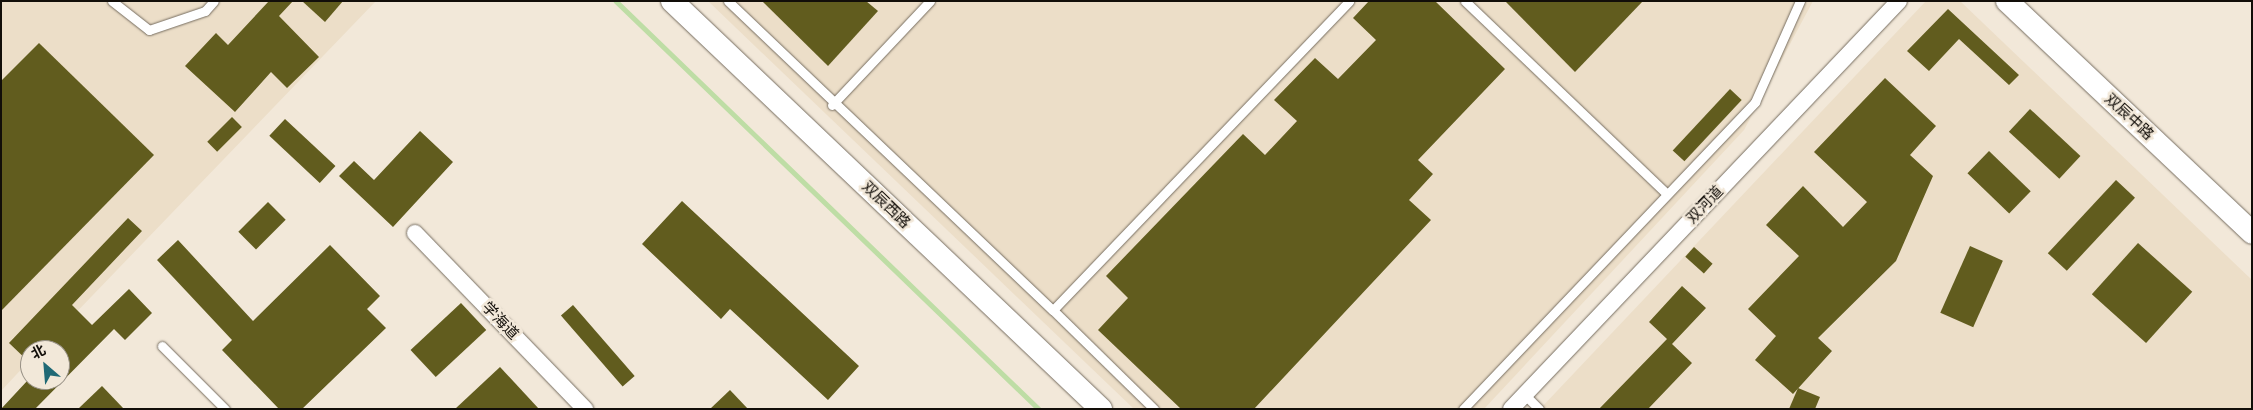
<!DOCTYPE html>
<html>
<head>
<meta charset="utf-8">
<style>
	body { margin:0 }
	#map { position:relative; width:2253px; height:410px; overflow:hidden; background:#f2e8d9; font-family:Rubik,"Noto Sans SC",sans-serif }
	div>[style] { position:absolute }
	.built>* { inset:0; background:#ecdec8 }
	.stream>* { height:4.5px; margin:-2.25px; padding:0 2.25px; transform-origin:2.25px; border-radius:2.25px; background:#bedda5 }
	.building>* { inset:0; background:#615c1e; transform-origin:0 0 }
	.roads { filter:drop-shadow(0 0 1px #766d60) drop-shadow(0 0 1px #766d60) }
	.lane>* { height:9px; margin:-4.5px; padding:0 4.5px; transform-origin:4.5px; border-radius:4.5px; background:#fff }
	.street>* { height:16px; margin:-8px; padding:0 8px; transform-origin:8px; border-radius:8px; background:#fff }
	.secondary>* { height:22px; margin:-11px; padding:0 11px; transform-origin:11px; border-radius:11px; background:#fff }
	span { translate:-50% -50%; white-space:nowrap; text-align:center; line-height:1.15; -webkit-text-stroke:5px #f2e8d9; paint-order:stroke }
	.street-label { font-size:15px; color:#120e09 }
	.frame { position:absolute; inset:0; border:2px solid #120e09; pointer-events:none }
	.north { position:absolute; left:20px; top:340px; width:50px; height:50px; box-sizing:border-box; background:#f2e8d9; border:1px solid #989186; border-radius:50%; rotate:333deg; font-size:14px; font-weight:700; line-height:20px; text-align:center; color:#120e09 }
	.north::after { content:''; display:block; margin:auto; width:18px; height:22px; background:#206975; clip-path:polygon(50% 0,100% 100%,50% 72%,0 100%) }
</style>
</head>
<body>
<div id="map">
	<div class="built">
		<i style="clip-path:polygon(1px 1px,376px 1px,40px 350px,30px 350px,30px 360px,1px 391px)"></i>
		<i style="clip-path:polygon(708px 1px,1813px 1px,1744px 130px,1484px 409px,1134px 409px)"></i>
		<i style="clip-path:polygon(1926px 1px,1960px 1px,2252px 280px,2252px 409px,1540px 409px)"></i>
	</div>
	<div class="stream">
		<i style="left:616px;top:1px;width:588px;rotate:43.97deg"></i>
	</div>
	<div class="building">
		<i style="clip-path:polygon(269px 1px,293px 1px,279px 16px,319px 57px,287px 88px,271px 72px,235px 112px,185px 66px,216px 33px,228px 45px)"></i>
		<i style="clip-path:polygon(302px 1px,343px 1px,325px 22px)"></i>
		<i style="clip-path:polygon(762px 1px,866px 1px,878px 11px,828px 66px)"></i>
		<i style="clip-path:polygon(1369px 1px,1435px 1px,1505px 69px,1418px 160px,1433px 174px,1409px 200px,1431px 220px,1254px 409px,1181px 409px,1098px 330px,1128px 298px,1106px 276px,1243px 134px,1265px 155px,1297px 121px,1274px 100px,1315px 58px,1338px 79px,1376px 40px,1353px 18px)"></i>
		<i style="clip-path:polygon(1505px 1px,1643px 1px,1575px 72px)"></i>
		<i style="clip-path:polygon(1948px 9px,2019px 75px,2009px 85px,1959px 39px,1929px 71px,1907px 51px)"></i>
		<i style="clip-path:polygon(39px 43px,154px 155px,1px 311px,1px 81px)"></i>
		<i style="clip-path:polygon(1885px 78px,1936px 126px,1910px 155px,1933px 176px,1896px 261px,1818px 338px,1832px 351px,1793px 394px,1755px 360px,1776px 336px,1748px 309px,1799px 256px,1766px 225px,1803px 186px,1843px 227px,1867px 202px,1814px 152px)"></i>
		<i style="left:1730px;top:89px;width:16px;height:84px;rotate:43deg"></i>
		<i style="left:2030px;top:109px;width:69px;height:31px;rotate:43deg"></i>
		<i style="left:232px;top:117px;width:14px;height:35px;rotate:45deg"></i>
		<i style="left:285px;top:119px;width:69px;height:23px;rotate:43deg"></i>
		<i style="clip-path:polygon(420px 131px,453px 162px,393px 227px,339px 176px,354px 161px,374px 180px)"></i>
		<i style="left:1989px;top:151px;width:58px;height:31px;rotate:44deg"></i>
		<i style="left:2116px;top:180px;width:26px;height:100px;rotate:43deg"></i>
		<i style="clip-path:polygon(682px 201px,859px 366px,828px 400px,730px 309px,721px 319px,642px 244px)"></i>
		<i style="left:268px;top:202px;width:25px;height:42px;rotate:45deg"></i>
		<i style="clip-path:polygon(128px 218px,142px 231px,72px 305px,92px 325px,129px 289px,152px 313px,125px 340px,114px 329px,35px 409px,1px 409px,28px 380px,60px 380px,60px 350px,30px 350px,30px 363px,9px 343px)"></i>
		<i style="clip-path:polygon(178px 240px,253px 321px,330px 245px,380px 296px,367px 309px,386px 328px,302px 409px,279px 409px,222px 350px,232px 340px,157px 260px)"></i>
		<i style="left:2138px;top:243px;width:73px;height:69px;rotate:42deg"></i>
		<i style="left:1970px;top:246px;width:36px;height:73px;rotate:24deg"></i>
		<i style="left:1694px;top:247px;width:25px;height:13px;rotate:42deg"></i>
		<i style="clip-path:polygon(1682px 286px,1706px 308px,1672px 344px,1692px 363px,1648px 409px,1599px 409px,1667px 339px,1649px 322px)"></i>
		<i style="left:461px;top:303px;width:37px;height:69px;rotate:47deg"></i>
		<i style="left:573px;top:305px;width:94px;height:16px;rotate:49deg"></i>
		<i style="clip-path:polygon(500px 367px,539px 409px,455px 409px)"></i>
		<i style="clip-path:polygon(102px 386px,124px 409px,78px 409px)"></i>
		<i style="clip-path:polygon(1798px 388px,1820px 397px,1815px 409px,1789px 409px)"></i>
		<i style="clip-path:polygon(730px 390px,748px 409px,710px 409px)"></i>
	</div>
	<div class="roads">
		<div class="lane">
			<i style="left:112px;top:1px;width:47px;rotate:38.1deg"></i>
			<i style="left:149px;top:30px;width:59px;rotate:-18.7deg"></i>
			<i style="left:205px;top:11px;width:13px;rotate:-48deg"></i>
			<i style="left:728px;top:1px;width:448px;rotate:43.6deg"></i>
			<i style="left:1465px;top:1px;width:277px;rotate:43.7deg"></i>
			<i style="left:832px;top:105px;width:143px;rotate:-46.7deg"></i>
			<i style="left:162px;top:346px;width:89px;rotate:45deg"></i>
			<i style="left:1525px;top:395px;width:20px;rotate:45deg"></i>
			<i style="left:1154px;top:409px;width:141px;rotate:-135.6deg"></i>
			<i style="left:1053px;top:310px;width:428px;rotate:-46.2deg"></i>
			<i style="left:1463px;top:409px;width:424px;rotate:-46.4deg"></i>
			<i style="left:1755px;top:102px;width:111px;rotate:-66deg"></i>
		</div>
		<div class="street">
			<i style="left:415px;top:233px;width:245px;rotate:46deg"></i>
			<i style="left:1511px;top:409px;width:563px;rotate:-46.44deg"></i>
		</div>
		<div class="secondary">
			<i style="left:672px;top:1px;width:592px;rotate:43.56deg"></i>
			<i style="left:2007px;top:1px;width:337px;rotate:43.4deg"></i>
		</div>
	</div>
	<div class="street-label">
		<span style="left:2129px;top:117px;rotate:43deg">双辰中路</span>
		<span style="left:886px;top:205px;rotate:44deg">双辰西路</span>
		<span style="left:1705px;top:205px;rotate:-46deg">双河道</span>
		<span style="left:500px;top:321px;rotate:46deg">学海道</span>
	</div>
	<div class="frame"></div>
	<div class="north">北</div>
</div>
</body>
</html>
